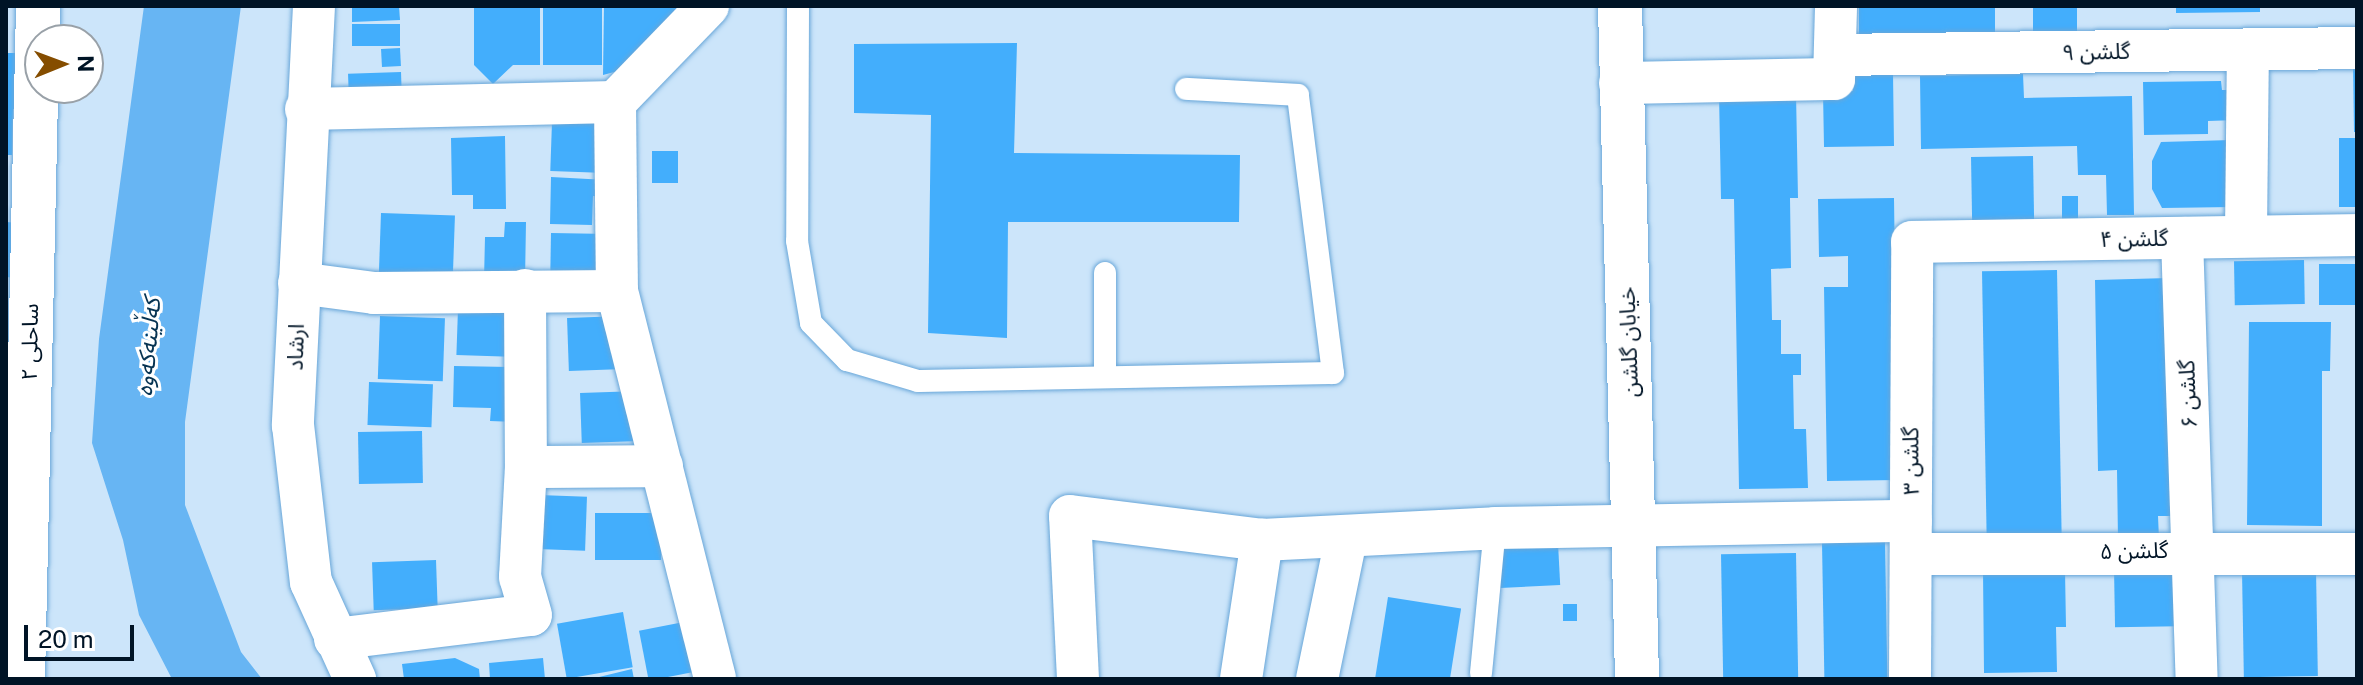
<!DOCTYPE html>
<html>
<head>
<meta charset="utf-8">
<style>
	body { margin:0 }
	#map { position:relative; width:2363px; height:685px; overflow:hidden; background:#cce5fa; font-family:"Public Sans","Noto Sans Arabic",sans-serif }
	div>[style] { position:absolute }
	.water>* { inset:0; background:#67b5f3 }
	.building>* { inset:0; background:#43aefc; transform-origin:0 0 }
	.roads { filter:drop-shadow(0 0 2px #68a6d8) drop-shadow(0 0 2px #68a6d8) }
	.service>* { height:22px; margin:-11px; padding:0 11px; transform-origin:11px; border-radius:11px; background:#fff }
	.minor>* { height:42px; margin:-21px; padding:0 21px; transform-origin:21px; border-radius:21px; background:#fff }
	.tertiary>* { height:44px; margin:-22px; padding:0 22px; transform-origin:22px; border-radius:22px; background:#fff }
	span { translate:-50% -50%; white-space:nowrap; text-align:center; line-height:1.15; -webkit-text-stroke:6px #fff; paint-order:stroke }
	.street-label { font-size:22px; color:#001426 }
	.water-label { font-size:24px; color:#063352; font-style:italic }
	.frame { position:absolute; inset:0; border:8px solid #001426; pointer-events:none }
	.north { position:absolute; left:24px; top:24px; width:80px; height:80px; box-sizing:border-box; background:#fff; border:2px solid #99a1a8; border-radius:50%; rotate:89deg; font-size:22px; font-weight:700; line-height:32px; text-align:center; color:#001426 }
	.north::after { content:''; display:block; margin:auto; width:28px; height:36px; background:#854d00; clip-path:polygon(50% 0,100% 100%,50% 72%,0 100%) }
	.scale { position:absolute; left:24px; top:625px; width:110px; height:36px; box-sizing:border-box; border:4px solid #001426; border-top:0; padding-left:10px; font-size:24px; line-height:28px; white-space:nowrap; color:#001426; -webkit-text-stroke:6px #fff; paint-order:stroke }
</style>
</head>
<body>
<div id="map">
	<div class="water">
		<i style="clip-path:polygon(144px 6px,241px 6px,185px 422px,185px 505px,241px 652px,262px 679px,172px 679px,139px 615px,123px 540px,92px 443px,99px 339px)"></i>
	</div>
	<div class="building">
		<i style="clip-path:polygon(352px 6px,399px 6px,400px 20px,352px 22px)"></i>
		<i style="clip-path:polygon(474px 6px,540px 6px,540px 65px,513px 65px,493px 84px,474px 65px)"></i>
		<i style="left:543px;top:6px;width:59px;height:59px"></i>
		<i style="clip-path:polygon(604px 6px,688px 6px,644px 64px,603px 75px)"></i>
		<i style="left:1859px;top:6px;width:136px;height:40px"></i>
		<i style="left:2033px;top:6px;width:44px;height:43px"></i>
		<i style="clip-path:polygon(2176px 6px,2260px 6px,2260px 12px,2176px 13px)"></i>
		<i style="left:400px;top:24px;width:22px;height:48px;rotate:90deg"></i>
		<i style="clip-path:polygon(1017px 43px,1014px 153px,1240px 155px,1239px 222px,1008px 222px,1007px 338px,928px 333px,931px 115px,854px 113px,854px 44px)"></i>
		<i style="left:400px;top:48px;width:18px;height:19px;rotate:87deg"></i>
		<i style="clip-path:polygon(6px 53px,29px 53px,29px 109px,13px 109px,12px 155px,6px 155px)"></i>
		<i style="clip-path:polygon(2353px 62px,2357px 62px,2357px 132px,2354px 132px)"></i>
		<i style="left:401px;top:72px;width:23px;height:53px;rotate:88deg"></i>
		<i style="clip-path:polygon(1893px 73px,1894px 146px,1824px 147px,1823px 92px,1853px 91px,1853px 74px)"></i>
		<i style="clip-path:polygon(2023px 74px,2024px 98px,2132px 96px,2134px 215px,2107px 215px,2106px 175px,2078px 175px,2077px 146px,1921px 149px,1920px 76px)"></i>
		<i style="clip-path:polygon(2221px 81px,2222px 90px,2237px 90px,2237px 120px,2208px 121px,2208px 134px,2144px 135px,2143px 82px)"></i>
		<i style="clip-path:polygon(1796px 93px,1798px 198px,1790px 198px,1791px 268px,1771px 269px,1772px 320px,1781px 320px,1781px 354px,1801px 354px,1801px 375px,1793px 375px,1794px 429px,1806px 429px,1808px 488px,1739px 489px,1734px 199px,1721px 199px,1719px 94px)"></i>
		<i style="left:552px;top:122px;width:56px;height:49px;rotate:2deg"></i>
		<i style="clip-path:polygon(505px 136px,506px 209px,473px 209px,473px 195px,452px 195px,451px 138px)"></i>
		<i style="left:2339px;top:138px;width:18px;height:69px"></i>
		<i style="clip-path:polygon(2232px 140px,2233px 207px,2162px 208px,2152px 189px,2152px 161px,2161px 142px)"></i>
		<i style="left:652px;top:151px;width:26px;height:32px"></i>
		<i style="left:2033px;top:156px;width:67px;height:62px;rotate:89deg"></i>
		<i style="clip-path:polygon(551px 177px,607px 180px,607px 197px,593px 196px,592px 225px,550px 224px)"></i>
		<i style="left:2062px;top:196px;width:16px;height:23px"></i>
		<i style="clip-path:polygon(1894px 198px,1898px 480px,1827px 481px,1824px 287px,1848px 287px,1848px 256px,1819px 257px,1818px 199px)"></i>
		<i style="left:381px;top:213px;width:74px;height:69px;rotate:2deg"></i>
		<i style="clip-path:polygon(6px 222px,20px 223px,18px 278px,6px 277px)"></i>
		<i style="clip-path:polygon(505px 222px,526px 222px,525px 281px,484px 280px,485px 237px,504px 237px)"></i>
		<i style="left:551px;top:233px;width:59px;height:45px;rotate:1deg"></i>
		<i style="left:2304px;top:260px;width:44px;height:70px;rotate:89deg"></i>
		<i style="left:2319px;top:264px;width:38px;height:41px"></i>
		<i style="left:2057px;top:270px;width:264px;height:75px;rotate:89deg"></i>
		<i style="clip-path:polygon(2169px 278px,2180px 516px,2158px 516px,2159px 539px,2118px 540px,2117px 470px,2098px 471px,2095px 280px)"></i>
		<i style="left:458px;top:309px;width:55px;height:46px;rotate:2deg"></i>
		<i style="left:380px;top:316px;width:65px;height:63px;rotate:2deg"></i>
		<i style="left:622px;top:316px;width:53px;height:55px;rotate:88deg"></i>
		<i style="clip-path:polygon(2249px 322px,2331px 322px,2330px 371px,2322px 371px,2322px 526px,2247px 525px)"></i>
		<i style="clip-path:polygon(454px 366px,516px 367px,516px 422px,490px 421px,491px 408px,453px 407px)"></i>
		<i style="left:369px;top:382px;width:64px;height:43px;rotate:2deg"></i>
		<i style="left:639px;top:391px;width:50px;height:59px;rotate:88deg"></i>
		<i style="left:422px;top:431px;width:52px;height:64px;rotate:89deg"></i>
		<i style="left:539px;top:495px;width:48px;height:54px;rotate:2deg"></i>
		<i style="left:595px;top:513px;width:66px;height:47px"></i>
		<i style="left:1885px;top:542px;width:137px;height:63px;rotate:89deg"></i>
		<i style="left:1558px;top:543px;width:42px;height:60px;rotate:87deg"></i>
		<i style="left:1796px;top:553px;width:126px;height:75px;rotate:89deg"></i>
		<i style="left:436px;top:560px;width:48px;height:64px;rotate:88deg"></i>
		<i style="left:2192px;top:567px;width:59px;height:78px;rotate:89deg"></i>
		<i style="clip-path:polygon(2065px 570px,2066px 627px,2056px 627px,2057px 672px,1984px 673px,1983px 571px)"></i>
		<i style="left:2316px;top:570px;width:106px;height:74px;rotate:89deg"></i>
		<i style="left:1388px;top:597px;width:74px;height:83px;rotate:9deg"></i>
		<i style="left:1577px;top:604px;width:17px;height:14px;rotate:90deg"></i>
		<i style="left:623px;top:612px;width:56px;height:67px;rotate:80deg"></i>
		<i style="left:694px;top:620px;width:51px;height:56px;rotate:79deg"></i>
		<i style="clip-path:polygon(455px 658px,479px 669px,480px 679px,404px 679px,402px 664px)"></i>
		<i style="clip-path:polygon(543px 658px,545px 679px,490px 679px,489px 663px)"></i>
		<i style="clip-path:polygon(632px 669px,634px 679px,595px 679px,595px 678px)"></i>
	</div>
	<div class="roads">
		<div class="service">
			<i style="left:798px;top:6px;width:235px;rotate:90.2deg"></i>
			<i style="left:797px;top:241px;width:83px;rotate:80.3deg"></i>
			<i style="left:811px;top:323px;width:52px;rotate:45.8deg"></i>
			<i style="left:847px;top:360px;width:74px;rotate:16.5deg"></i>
			<i style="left:918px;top:381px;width:415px;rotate:-1.1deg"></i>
			<i style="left:1333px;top:373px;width:280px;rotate:-97.2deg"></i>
			<i style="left:1298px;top:95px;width:112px;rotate:-176.9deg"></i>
			<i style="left:1105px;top:273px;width:104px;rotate:90deg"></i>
			<i style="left:1481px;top:673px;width:146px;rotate:-84.5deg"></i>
		</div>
		<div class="minor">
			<i style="left:314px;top:6px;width:420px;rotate:92.9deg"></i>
			<i style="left:293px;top:425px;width:158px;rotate:83.5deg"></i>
			<i style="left:311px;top:582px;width:107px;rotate:65.6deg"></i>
			<i style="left:708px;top:6px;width:134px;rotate:134.1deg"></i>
			<i style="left:615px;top:102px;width:189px;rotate:89.4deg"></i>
			<i style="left:617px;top:291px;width:400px;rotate:75.8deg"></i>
			<i style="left:1835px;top:55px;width:522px;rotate:-0.77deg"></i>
			<i style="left:1620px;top:83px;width:214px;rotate:-1.1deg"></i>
			<i style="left:1834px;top:79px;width:73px;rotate:-88.4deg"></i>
			<i style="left:306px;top:109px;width:309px;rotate:-1.3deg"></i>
			<i style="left:2246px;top:234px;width:184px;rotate:-89.4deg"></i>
			<i style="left:2182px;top:238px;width:441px;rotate:88.1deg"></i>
			<i style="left:299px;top:283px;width:76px;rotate:7.6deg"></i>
			<i style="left:374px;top:293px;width:243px;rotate:-0.5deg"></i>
			<i style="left:525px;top:290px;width:177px;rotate:89.7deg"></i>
			<i style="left:526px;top:467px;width:136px;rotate:-0.4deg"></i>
			<i style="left:1911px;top:554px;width:446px"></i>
			<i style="left:335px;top:639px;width:197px;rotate:-7deg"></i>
			<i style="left:531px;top:615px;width:40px;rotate:-106deg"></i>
			<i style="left:520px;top:577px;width:110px;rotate:-86.9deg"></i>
			<i style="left:1078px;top:679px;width:163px;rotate:-92.8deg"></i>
			<i style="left:1070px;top:516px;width:193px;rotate:7.1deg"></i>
			<i style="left:1262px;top:540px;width:233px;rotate:-2.9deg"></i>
			<i style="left:1495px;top:528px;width:416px;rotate:-1deg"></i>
			<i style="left:1241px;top:679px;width:141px;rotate:-81.4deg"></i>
			<i style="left:1317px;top:679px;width:143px;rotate:-78.3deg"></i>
			<i style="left:1910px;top:679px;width:437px;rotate:-89.7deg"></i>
			<i style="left:1912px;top:242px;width:445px;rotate:-0.9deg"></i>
		</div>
		<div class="tertiary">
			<i style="left:1620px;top:6px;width:673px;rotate:88.55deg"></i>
			<i style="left:23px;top:679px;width:673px;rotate:-88.72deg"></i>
		</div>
	</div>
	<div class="street-label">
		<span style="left:2096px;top:52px;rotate:-1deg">گلشن ۹</span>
		<span style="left:2134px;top:239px;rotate:-1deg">گلشن ۴</span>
		<span style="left:30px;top:342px;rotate:-89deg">ساحلی ۲</span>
		<span style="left:1629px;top:342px;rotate:-92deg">خیابان گلشن</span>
		<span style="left:296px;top:347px;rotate:-88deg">ارشاد</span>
		<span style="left:2188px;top:394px;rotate:-92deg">گلشن ۶</span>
		<span style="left:1911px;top:461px;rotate:-90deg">گلشن ۳</span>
		<span style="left:2134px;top:551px;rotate:-1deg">گلشن ۵</span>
	</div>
	<div class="water-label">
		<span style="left:148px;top:347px;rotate:-85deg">کەڵینەکەوە</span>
	</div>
	<div class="frame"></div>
	<div class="north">N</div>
	<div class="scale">20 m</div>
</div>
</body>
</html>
